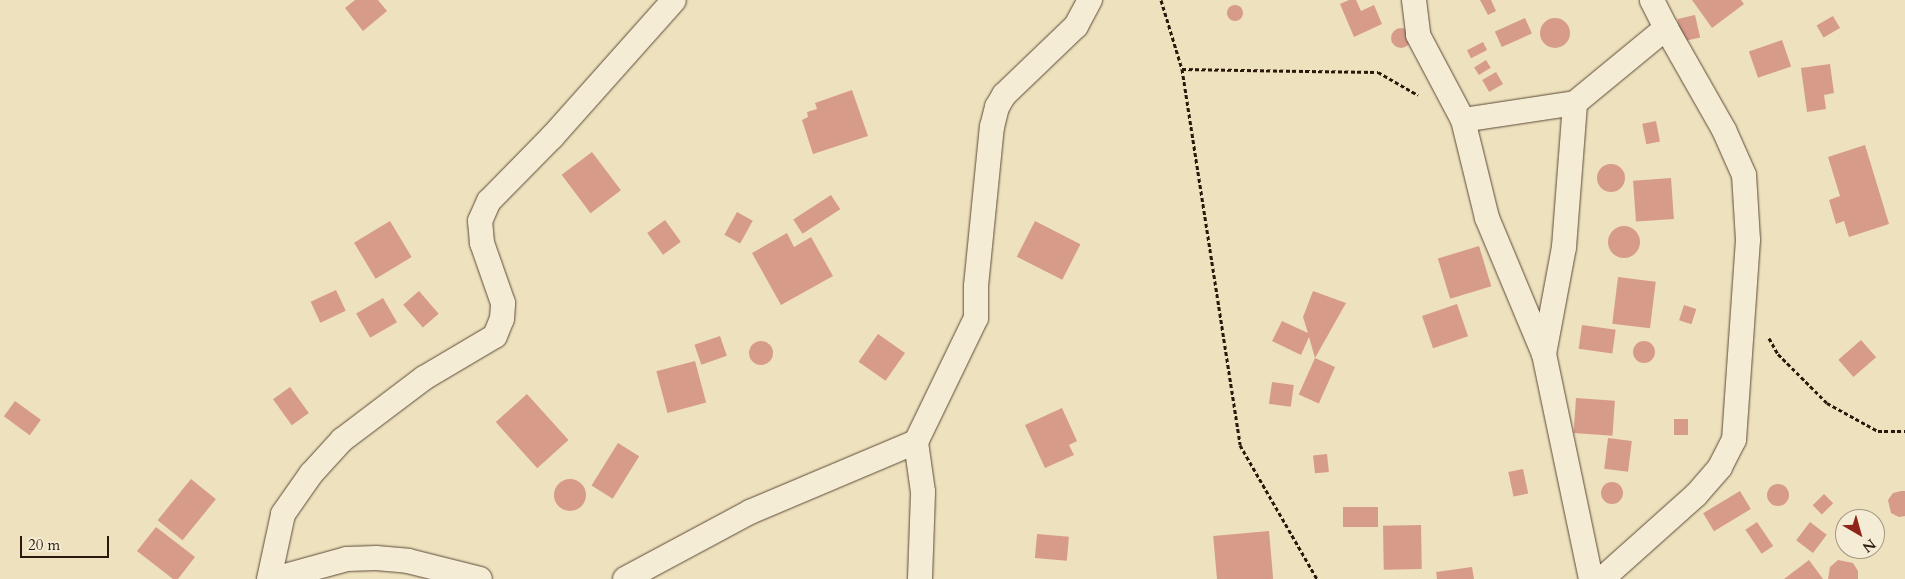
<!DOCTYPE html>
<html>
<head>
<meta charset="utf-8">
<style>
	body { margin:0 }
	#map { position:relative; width:1905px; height:579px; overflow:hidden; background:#eee1bd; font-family:Cardo,serif }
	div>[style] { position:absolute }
	.building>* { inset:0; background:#d79b8a; transform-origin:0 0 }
	.round { border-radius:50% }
	.path>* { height:3px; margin-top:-1.5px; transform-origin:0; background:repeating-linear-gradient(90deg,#2b170b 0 4px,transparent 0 6.5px) }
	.roads { filter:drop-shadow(0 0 1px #5c4a38) drop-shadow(0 0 1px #5c4a38) }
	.street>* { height:24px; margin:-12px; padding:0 12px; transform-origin:12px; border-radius:12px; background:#f4ecd4 }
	span { translate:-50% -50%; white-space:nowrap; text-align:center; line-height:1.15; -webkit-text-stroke:4.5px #f4ecd4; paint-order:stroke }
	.north { position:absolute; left:1835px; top:509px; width:50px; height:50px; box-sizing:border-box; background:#f4ecd4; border:1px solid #a49784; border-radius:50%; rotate:142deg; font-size:14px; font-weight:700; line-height:20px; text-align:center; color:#2b170b }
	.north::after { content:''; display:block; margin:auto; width:18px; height:22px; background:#8f2418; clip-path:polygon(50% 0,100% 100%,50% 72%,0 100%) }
	.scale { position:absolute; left:20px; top:536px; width:89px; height:22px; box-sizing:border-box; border:2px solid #2b170b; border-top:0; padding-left:6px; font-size:15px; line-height:18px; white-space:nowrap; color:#2b170b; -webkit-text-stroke:4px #f4ecd4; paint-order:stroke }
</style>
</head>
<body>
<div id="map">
	<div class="building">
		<i style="clip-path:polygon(355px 0,378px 0,387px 11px,363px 31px,345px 8px)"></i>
		<i style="clip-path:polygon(1349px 0,1356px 0,1361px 11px,1374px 5px,1382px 24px,1354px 37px,1340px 4px)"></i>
		<i style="clip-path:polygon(1480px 0,1491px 0,1496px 11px,1488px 15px)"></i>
		<i style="clip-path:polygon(1692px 0,1741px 0,1744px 4px,1712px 28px)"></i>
		<i class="round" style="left:1227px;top:5px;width:16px;height:16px"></i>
		<i style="left:1695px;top:15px;width:23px;height:18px;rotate:77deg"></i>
		<i style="left:1833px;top:16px;width:14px;height:19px;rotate:60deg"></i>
		<i style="left:1525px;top:18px;width:17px;height:33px;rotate:66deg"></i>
		<i class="round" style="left:1540px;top:18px;width:30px;height:30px"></i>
		<i class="round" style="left:1391px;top:28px;width:20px;height:20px"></i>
		<i style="left:1782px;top:40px;width:28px;height:35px;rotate:71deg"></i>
		<i style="left:1483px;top:42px;width:9px;height:18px;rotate:63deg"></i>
		<i style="left:1486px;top:60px;width:9px;height:14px;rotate:58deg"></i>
		<i style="clip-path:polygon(1830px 64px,1834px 93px,1824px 95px,1826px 109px,1807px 112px,1801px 68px)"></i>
		<i style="left:1496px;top:72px;width:14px;height:16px;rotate:60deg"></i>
		<i style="clip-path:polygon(852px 90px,868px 136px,813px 154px,802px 120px,808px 117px,807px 112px,817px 109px,815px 103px)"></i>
		<i style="left:1656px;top:121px;width:21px;height:14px;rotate:79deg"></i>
		<i style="clip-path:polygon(1865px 145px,1889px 224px,1849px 237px,1844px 221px,1836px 224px,1829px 200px,1840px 196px,1828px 157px)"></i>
		<i style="left:592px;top:152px;width:48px;height:38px;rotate:53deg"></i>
		<i class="round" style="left:1597px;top:164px;width:28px;height:28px"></i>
		<i style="left:1671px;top:178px;width:41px;height:38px;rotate:86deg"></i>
		<i style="left:831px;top:195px;width:17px;height:45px;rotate:57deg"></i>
		<i style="left:737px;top:212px;width:18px;height:26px;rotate:29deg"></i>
		<i style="left:665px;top:220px;width:27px;height:22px;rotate:54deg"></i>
		<i style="left:390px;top:221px;width:42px;height:42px;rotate:59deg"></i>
		<i style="left:1035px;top:221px;width:51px;height:40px;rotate:27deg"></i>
		<i class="round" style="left:1608px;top:226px;width:32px;height:32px"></i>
		<i style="clip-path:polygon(787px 233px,794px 247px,811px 237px,833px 276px,781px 305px,752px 253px)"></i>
		<i style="left:1479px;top:246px;width:42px;height:43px;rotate:73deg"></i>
		<i style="left:1618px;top:277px;width:38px;height:47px;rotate:7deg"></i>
		<i style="left:336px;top:290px;width:23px;height:28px;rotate:65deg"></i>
		<i style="left:419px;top:291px;width:30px;height:21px;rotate:49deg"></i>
		<i style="clip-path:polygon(1313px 291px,1346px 303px,1315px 358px,1309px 337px,1301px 355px,1272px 341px,1282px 321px,1308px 333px,1303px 317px)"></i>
		<i style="left:383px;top:298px;width:28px;height:31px;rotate:60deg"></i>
		<i style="left:1457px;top:304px;width:34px;height:37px;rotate:71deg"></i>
		<i style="left:1684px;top:305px;width:13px;height:16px;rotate:18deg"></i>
		<i style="left:1582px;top:325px;width:34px;height:24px;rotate:8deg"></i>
		<i style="left:878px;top:334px;width:33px;height:34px;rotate:35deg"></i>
		<i style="left:720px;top:336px;width:21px;height:27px;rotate:71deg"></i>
		<i style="left:1861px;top:340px;width:23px;height:30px;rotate:49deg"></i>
		<i class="round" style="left:1633px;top:341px;width:22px;height:22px"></i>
		<i class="round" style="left:749px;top:341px;width:24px;height:24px"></i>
		<i style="left:1315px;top:358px;width:22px;height:40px;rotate:24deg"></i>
		<i style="left:695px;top:361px;width:43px;height:40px;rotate:75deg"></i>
		<i style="left:1272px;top:382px;width:22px;height:22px;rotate:8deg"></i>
		<i style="left:290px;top:387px;width:32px;height:21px;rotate:54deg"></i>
		<i style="left:527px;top:394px;width:62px;height:42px;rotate:48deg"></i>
		<i style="left:1576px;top:398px;width:39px;height:35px;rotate:4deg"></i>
		<i style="left:15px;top:401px;width:32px;height:19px;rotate:36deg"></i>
		<i style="clip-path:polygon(1062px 408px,1077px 441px,1069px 445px,1074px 455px,1045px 468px,1025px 425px)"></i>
		<i style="left:1674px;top:419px;width:14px;height:16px"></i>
		<i style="left:1608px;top:438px;width:24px;height:31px;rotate:7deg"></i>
		<i style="left:618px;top:443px;width:25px;height:50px;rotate:32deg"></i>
		<i style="left:1327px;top:454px;width:18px;height:14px;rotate:84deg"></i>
		<i style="left:1523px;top:469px;width:25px;height:15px;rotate:78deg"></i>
		<i style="left:191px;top:479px;width:32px;height:53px;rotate:39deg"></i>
		<i class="round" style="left:554px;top:479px;width:32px;height:32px"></i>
		<i class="round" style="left:1601px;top:482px;width:22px;height:22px"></i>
		<i class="round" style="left:1767px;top:484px;width:22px;height:22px"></i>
		<i style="left:1740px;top:491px;width:21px;height:43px;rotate:59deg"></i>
		<i style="clip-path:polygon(1901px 491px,1905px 491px,1905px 516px,1899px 517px,1891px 513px,1888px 500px,1893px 493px)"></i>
		<i style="left:1824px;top:494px;width:13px;height:16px;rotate:45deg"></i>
		<i style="left:1378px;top:507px;width:20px;height:35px;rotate:90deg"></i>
		<i style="left:1757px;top:522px;width:29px;height:14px;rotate:56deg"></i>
		<i style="left:1810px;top:522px;width:21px;height:23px;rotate:37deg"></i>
		<i style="left:1421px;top:525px;width:44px;height:38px;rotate:89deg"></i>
		<i style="clip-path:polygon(156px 527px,195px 557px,178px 579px,173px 579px,137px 551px)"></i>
		<i style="left:1269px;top:531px;width:48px;height:56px;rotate:85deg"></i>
		<i style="left:1037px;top:534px;width:32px;height:24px;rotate:5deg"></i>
		<i style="clip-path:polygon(1809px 560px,1823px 579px,1784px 579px)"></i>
		<i style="clip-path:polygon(1838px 560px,1853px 563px,1858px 571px,1858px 579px,1828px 579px,1830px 567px)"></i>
		<i style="clip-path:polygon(1472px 567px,1474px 579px,1437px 579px,1436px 572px)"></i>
	</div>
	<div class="path">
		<i style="left:1161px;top:0;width:72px;rotate:73.1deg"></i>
		<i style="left:1182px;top:69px;width:380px;rotate:81.2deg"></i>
		<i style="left:1240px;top:445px;width:155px;rotate:60.1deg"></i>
		<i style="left:1182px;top:69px;width:196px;rotate:0.9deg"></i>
		<i style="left:1378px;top:72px;width:46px;rotate:29.9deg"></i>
		<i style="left:1769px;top:338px;width:18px;rotate:61deg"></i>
		<i style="left:1778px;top:354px;width:69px;rotate:45deg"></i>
		<i style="left:1827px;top:403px;width:58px;rotate:28.8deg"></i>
		<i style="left:1878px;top:431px;width:27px"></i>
	</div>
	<div class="roads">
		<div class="street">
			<i style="left:1414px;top:0;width:35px;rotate:83deg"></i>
			<i style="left:1418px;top:35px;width:96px;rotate:62.1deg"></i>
			<i style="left:1463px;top:120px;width:101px;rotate:76.2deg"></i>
			<i style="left:1487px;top:218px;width:147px;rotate:67.3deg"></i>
			<i style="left:1544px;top:354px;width:230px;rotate:78.2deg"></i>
			<i style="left:1463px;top:120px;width:113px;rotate:-8.6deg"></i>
			<i style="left:1575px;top:103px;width:118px;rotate:-39.5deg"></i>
			<i style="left:1666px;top:28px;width:31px;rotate:-117deg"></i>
			<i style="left:1544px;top:354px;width:109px;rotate:-79.4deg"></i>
			<i style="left:1564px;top:247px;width:144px;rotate:-85.6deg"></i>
			<i style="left:269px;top:579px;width:66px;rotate:-77.8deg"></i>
			<i style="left:283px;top:514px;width:49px;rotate:-55deg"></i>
			<i style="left:311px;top:474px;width:46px;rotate:-47.6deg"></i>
			<i style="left:342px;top:440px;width:103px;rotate:-37.1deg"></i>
			<i style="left:424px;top:378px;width:82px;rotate:-30.6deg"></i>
			<i style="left:495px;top:336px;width:18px;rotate:-68deg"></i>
			<i style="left:502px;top:319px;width:16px;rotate:-86deg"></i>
			<i style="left:503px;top:303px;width:64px;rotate:-109.3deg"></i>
			<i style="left:482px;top:243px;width:22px;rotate:-95deg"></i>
			<i style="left:480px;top:221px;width:22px;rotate:-66deg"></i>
			<i style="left:489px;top:201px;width:90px;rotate:-45.5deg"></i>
			<i style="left:552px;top:137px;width:183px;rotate:-48.3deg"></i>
			<i style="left:274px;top:579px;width:76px;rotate:-15.3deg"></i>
			<i style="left:347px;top:559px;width:29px;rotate:-2deg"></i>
			<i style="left:376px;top:558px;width:32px;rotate:5deg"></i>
			<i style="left:408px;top:561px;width:74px;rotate:14deg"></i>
			<i style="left:625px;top:579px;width:142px;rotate:-28.2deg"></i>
			<i style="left:750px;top:512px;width:180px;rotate:-22.9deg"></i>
			<i style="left:920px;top:579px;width:87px;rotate:-88deg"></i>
			<i style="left:923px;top:492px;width:50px;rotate:-98deg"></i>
			<i style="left:916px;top:442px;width:138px;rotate:-64.2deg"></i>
			<i style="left:976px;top:318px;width:32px;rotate:-90deg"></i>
			<i style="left:976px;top:286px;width:160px;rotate:-84.3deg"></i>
			<i style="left:992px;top:127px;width:21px;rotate:-76deg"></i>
			<i style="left:997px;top:107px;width:14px;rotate:-60deg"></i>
			<i style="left:1004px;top:95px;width:100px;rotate:-43.8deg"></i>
			<i style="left:1076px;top:26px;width:30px;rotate:-62deg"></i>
			<i style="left:1602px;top:579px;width:126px;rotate:-41.8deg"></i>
			<i style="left:1696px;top:495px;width:37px;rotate:-49deg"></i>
			<i style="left:1720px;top:467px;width:30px;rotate:-63deg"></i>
			<i style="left:1734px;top:440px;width:200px;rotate:-86deg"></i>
			<i style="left:1748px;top:240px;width:65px;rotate:-93.5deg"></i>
			<i style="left:1744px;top:175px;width:49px;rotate:-114deg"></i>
			<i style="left:1724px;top:130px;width:117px;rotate:-119.6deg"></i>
		</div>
	</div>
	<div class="north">N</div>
	<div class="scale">20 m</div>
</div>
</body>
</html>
